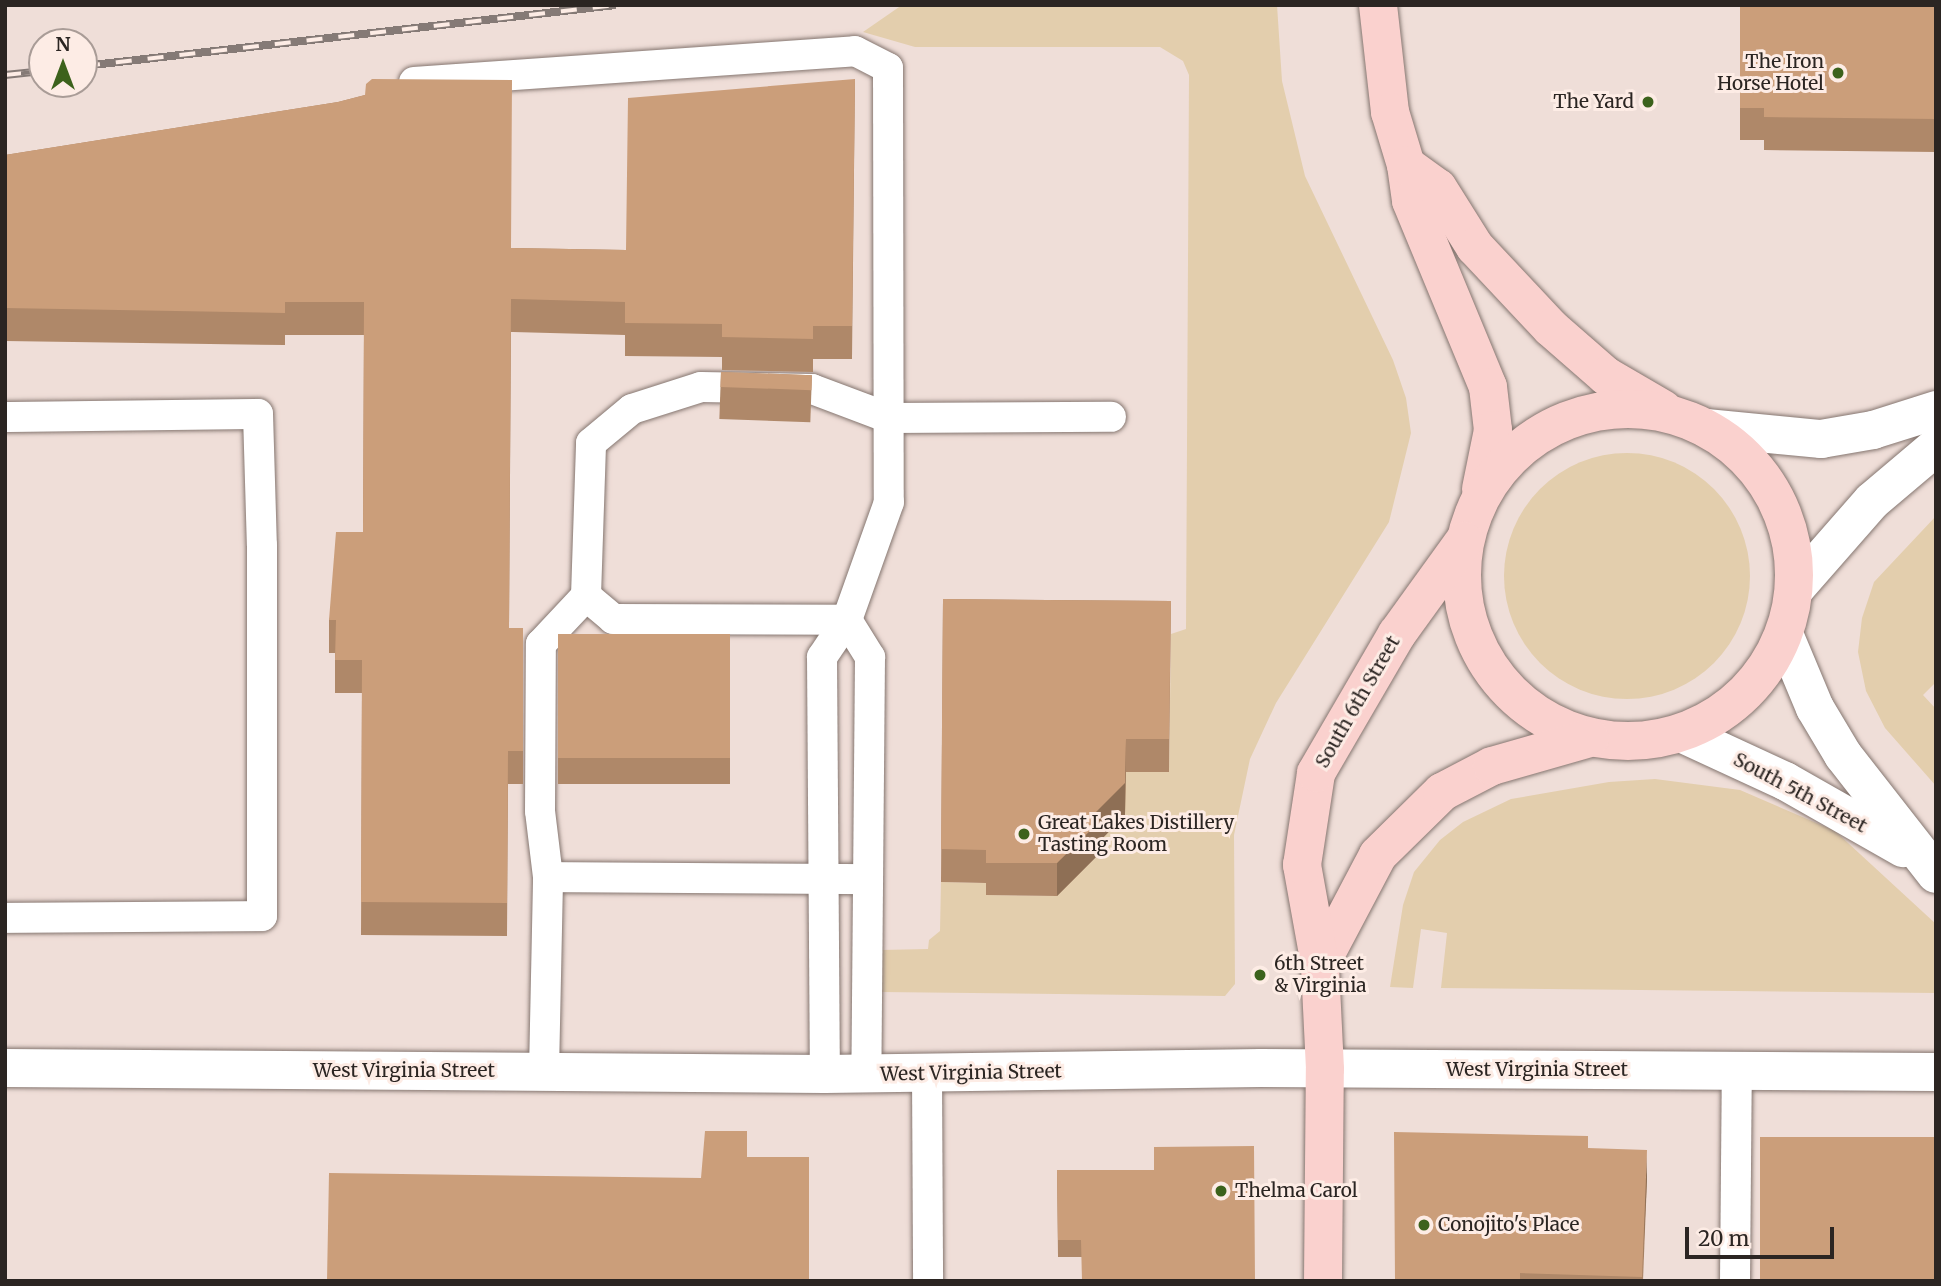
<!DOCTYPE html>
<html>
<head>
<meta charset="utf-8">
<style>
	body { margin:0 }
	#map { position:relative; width:1941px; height:1286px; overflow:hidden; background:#efded8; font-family:Merriweather,serif }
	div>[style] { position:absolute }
	.green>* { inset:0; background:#e3cead }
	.round { border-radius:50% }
	.roads { filter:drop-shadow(0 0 2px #857670) drop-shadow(0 0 2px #857670) }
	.lane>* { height:30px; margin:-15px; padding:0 15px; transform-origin:15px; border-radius:15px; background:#fff }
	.street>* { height:38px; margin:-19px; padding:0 19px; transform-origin:19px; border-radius:19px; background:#fff }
	.secondary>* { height:38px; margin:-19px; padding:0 19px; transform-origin:19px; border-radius:19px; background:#fff }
	.primary>* { height:38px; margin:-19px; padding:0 19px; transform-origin:19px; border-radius:19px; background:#fad1ce }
	.primary>.ring { margin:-19px; padding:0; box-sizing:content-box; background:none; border:38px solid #fad1ce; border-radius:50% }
	.rail>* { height:8px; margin-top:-4px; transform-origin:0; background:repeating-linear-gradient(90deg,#fdece5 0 16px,#857a76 0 32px); box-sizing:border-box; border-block:2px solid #857a76 }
	.wall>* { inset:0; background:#af8869; transform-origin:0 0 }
	.shaded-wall>* { inset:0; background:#8e6f55 }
	.building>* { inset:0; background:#cb9e7a; transform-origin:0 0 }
	.dots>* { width:19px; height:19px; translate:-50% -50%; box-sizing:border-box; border:4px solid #fdece5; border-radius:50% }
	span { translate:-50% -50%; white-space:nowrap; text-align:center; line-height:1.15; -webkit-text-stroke:6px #fdece5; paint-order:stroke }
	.poi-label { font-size:19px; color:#2b2522 }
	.right { translate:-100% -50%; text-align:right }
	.left { translate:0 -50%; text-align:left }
	.street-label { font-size:19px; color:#2b2522 }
	.frame { position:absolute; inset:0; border:7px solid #2b2522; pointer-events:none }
	.north { position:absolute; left:28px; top:28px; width:70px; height:70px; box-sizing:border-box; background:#fdece5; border:2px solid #a99c97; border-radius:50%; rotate:0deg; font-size:19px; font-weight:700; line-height:28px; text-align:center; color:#2b2522 }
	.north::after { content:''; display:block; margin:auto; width:24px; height:32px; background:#3c621c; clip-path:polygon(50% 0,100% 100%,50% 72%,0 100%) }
	.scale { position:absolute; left:1685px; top:1227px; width:149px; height:32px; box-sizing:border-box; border:4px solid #2b2522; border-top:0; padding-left:9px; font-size:21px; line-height:24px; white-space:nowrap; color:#2b2522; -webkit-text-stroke:5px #fdece5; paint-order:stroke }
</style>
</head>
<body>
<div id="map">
	<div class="green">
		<i style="clip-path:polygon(902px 5px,1277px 5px,1282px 81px,1305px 176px,1393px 360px,1406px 398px,1411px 433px,1389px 522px,1276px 703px,1250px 759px,1234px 835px,1235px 984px,1225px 996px,881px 992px,881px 950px,928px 949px,929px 940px,940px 931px,941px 882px,986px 883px,986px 895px,1056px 896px,1095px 858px,1090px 851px,1126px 772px,1169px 771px,1171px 634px,1186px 629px,1189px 75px,1183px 61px,1160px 47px,915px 47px,863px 32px)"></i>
		<i class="round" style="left:1504px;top:453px;width:246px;height:246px"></i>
		<i style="clip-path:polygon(1936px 516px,1936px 682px,1923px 695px,1936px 709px,1936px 786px,1885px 728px,1866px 691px,1858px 652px,1862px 618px,1874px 582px)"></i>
		<i style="clip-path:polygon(1655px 779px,1740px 790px,1835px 831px,1936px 924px,1936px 993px,1441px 988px,1447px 933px,1421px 929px,1413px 988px,1390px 987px,1403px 905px,1414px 872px,1440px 840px,1463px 822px,1511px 799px,1609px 782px)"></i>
	</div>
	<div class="roads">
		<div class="lane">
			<i style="left:414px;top:82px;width:442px;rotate:-4deg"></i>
			<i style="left:855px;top:51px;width:37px;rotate:27deg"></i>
			<i style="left:888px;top:68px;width:434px;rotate:89.9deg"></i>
			<i style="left:889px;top:502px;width:125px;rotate:109.6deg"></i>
			<i style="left:847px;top:620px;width:45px;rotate:124deg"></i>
			<i style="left:822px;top:657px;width:417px;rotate:89.6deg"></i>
			<i style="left:5px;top:417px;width:253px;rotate:-0.7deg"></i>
			<i style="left:258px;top:414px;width:131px;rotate:88.3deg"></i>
			<i style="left:262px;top:545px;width:371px;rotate:90deg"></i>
			<i style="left:262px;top:916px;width:257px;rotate:179.6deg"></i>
			<i style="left:586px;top:596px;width:35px;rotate:40deg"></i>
			<i style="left:613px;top:619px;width:234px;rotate:0.2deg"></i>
			<i style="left:847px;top:620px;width:44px;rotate:58.1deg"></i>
			<i style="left:870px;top:657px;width:417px;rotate:90.5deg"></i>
			<i style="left:548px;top:877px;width:319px;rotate:0.4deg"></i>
			<i style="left:544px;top:1072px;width:195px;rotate:-88.8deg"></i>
			<i style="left:548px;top:877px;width:66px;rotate:-96.9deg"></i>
			<i style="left:540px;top:811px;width:167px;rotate:-89.7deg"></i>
			<i style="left:541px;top:644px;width:66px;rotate:-46.8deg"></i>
			<i style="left:586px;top:596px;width:153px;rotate:-88.1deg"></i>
			<i style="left:591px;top:443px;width:53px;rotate:-39.7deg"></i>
			<i style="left:632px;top:409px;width:72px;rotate:-17.7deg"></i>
			<i style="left:701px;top:387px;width:111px;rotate:1deg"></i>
			<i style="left:812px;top:389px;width:82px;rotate:20.6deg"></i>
			<i style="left:889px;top:418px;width:222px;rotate:-0.3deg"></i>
			<i style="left:927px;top:1074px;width:207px;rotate:89.7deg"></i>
			<i style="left:1735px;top:1281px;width:210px;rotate:-89.5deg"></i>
		</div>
		<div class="street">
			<i style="left:1706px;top:428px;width:116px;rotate:5.5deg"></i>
			<i style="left:1821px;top:439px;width:53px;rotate:-9.8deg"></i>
			<i style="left:1873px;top:430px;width:66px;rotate:-17.6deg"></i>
			<i style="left:1794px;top:590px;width:118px;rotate:-48.8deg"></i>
			<i style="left:1872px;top:501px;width:84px;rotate:-40.2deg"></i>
			<i style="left:5px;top:1068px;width:820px;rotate:0.42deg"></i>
			<i style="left:825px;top:1074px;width:436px;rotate:-0.8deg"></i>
			<i style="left:1261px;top:1068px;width:675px;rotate:0.34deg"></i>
		</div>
		<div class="secondary">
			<i style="left:1784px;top:634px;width:80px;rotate:67.3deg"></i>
			<i style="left:1815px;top:708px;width:55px;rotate:59.2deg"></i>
			<i style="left:1843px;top:755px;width:151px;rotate:52deg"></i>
			<i style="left:1681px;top:733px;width:115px;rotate:24.8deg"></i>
			<i style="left:1785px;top:781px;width:136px;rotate:29.6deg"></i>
		</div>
		<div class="primary">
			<i style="left:1378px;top:5px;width:108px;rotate:83.6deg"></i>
			<i style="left:1390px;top:112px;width:55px;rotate:73.2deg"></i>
			<i style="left:1406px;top:165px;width:36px;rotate:82deg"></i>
			<i style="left:1411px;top:201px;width:201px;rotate:67.5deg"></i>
			<i style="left:1488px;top:387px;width:43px;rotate:83.4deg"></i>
			<i style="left:1493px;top:430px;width:60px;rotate:101.5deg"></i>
			<i style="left:1406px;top:165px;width:39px;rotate:36deg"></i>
			<i style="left:1438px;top:188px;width:70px;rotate:57.9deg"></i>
			<i style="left:1475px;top:247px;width:111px;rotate:46.8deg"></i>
			<i style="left:1551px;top:328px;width:73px;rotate:41.1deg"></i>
			<i style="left:1606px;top:376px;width:66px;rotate:30.1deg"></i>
			<i class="ring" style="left:1462px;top:409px;width:294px;height:294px"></i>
			<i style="left:1320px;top:965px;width:124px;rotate:-62.2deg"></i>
			<i style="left:1378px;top:855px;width:90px;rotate:-44.5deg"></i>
			<i style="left:1442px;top:792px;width:56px;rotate:-27.5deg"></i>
			<i style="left:1492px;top:766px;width:102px;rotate:-15.9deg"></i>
			<i style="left:1323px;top:1281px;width:212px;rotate:-89.5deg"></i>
			<i style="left:1325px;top:1069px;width:104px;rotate:-92.8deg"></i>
			<i style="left:1320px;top:965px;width:102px;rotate:-100.2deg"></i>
			<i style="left:1302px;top:865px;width:93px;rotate:-81.3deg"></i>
			<i style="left:1316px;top:773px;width:161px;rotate:-59.8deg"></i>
			<i style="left:1397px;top:634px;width:115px;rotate:-54.2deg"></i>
		</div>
	</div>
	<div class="rail">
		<i style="left:84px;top:66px;width:535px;rotate:-6.54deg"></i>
		<i style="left:5px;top:75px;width:37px;rotate:-6deg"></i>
	</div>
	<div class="wall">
		<i style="clip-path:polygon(1740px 5px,1936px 5px,1936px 152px,1764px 150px,1764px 140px,1740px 140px)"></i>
		<i style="clip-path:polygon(855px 79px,852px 359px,813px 359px,813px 372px,722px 370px,722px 357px,625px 356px,625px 335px,511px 332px,509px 628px,523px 628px,523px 784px,508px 784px,507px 936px,361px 935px,362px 693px,335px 693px,335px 653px,329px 653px,329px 620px,363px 532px,364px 335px,285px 335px,285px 345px,5px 341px,5px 155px,338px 102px,365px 95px,511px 248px,626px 250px)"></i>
		<i style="left:721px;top:372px;width:91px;height:47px;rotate:2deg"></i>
		<i style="clip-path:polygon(943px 599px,1171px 601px,1169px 772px,1126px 772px,1125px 815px,1096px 845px,1096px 857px,1057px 896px,986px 895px,986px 883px,941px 882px)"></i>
		<i style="left:558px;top:634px;width:172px;height:150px"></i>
		<i style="clip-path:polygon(1588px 1148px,1647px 1179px,1643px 1281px,1395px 1281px)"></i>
		<i style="clip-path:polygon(1057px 1170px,1255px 1281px,1081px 1257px,1058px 1257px)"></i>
	</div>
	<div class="shaded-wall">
		<i style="clip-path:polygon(1126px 739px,1125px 815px,1096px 845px,1096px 857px,1057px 896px,1057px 863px,1090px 818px)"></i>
		<i style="clip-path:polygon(1647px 1150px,1647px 1179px,1642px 1281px)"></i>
	</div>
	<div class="building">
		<i style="clip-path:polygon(1740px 5px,1936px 5px,1936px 119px,1764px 117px,1764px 108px,1740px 108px)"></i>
		<i style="clip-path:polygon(372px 79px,512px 80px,511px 248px,626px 250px,628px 98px,855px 79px,852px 326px,813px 326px,813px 339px,722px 337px,722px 324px,625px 323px,625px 302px,511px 299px,509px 628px,523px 628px,523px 751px,508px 751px,507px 903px,361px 902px,362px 660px,335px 660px,336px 620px,329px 620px,336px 532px,363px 532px,364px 302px,285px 302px,285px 313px,5px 308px,5px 155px,338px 102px,365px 95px,366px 84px)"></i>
		<i style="left:721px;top:372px;width:91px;height:15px;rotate:2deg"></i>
		<i style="clip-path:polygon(943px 599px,1171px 601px,1169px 739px,1126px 739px,1125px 783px,1090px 818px,1096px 825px,1057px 863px,986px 863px,986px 850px,941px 849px)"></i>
		<i style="left:558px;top:634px;width:172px;height:124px"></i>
		<i style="clip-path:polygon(705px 1131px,747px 1131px,747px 1157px,809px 1157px,809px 1281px,327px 1281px,329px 1173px,701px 1178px)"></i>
		<i style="clip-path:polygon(1394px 1132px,1588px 1136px,1588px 1148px,1647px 1150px,1642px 1277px,1520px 1273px,1520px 1281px,1395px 1281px)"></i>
		<i style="left:1760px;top:1137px;width:176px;height:144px"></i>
		<i style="clip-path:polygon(1254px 1146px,1255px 1281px,1082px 1281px,1081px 1240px,1058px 1240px,1057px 1170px,1154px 1170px,1154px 1147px)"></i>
	</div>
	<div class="dots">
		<i style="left:1838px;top:73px;background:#3c621c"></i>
		<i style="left:1648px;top:102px;background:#3c621c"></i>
		<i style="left:1024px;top:834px;background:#3c621c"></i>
		<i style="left:1260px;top:975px;background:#3c621c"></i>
		<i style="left:1221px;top:1191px;background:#3c621c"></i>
		<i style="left:1424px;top:1225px;background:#3c621c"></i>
	</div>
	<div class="poi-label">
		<span class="right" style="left:1824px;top:73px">The Iron<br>Horse Hotel</span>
		<span class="right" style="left:1634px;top:102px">The Yard</span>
		<span class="left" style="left:1038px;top:834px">Great Lakes Distillery<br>Tasting Room</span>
		<span class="left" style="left:1274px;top:975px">6th Street<br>&amp; Virginia</span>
		<span class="left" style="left:1235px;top:1191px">Thelma Carol</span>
		<span class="left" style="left:1438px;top:1225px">Conojito's Place</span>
	</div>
	<div class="street-label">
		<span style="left:1358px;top:702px;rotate:-60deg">South 6th Street</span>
		<span style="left:1800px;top:793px;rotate:28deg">South 5th Street</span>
		<span style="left:1537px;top:1070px">West Virginia Street</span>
		<span style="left:404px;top:1071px">West Virginia Street</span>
		<span style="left:971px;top:1073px;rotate:-1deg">West Virginia Street</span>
	</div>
	<div class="frame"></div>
	<div class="north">N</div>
	<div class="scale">20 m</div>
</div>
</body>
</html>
